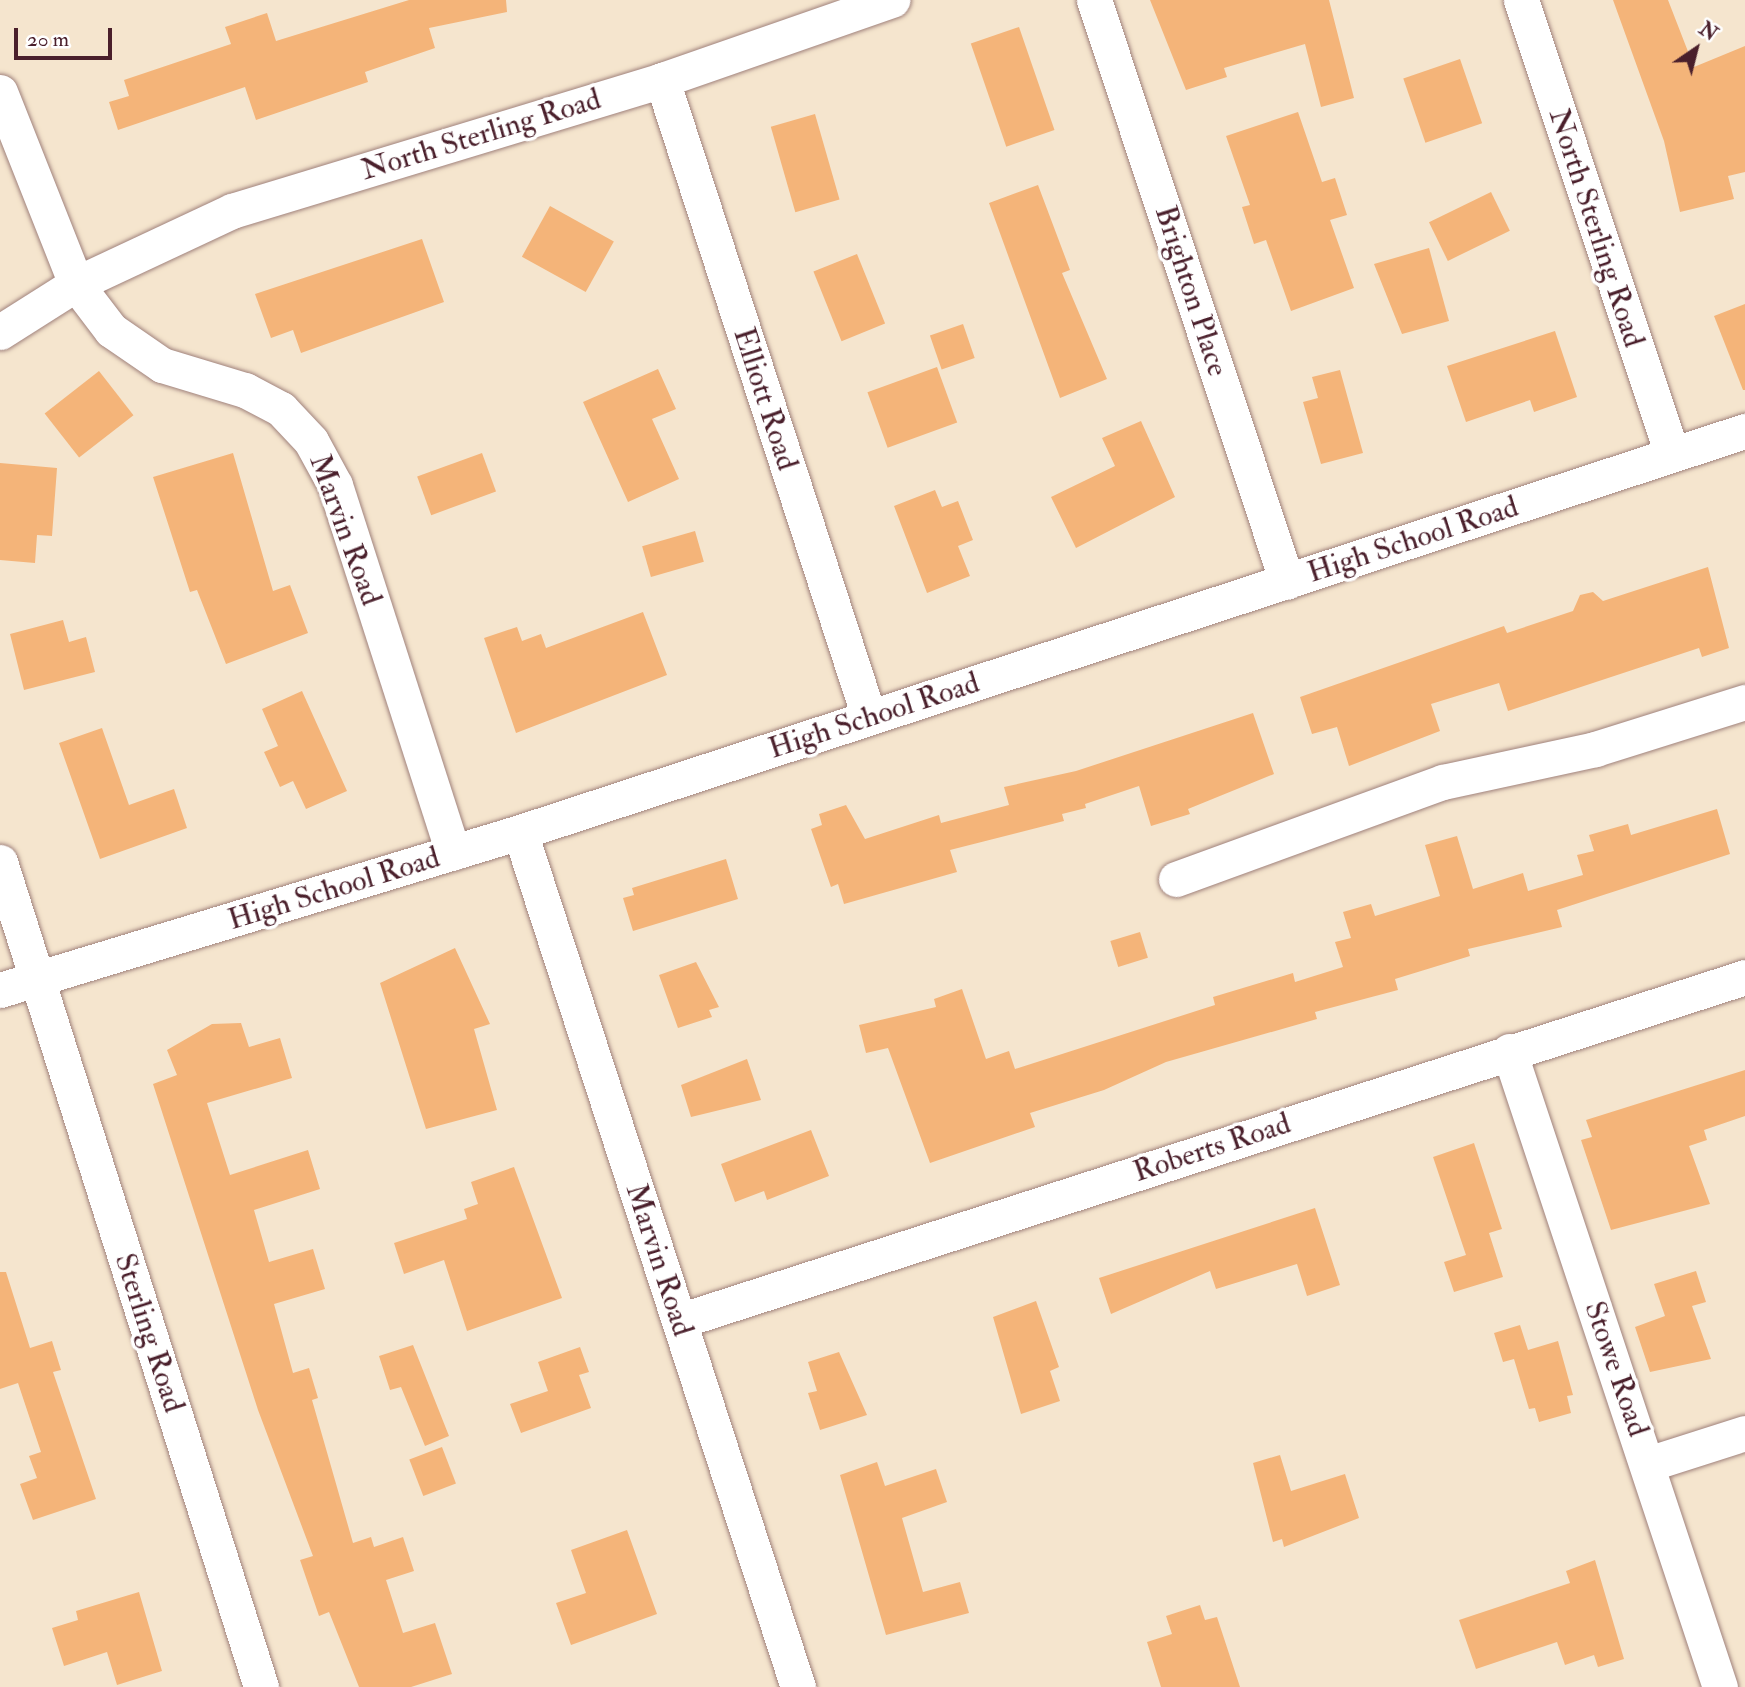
<!DOCTYPE html>
<html>
<head>
<meta charset="utf-8">
<style>
	body { margin:0 }
	#map { position:relative; width:1745px; height:1687px; overflow:hidden; background:#f5e5ce; font-family:"IM FELL Double Pica",serif }
	div>[style] { position:absolute }
	.building>* { inset:0; background:#f4b479; transform-origin:0 0 }
	.roads { filter:drop-shadow(0 0 2px #a0827c) drop-shadow(0 0 2px #a0827c) }
	.street>* { height:35px; margin:-17.5px; padding:0 17.5px; transform-origin:17.5px; border-radius:17.5px; background:#fff }
	span { translate:-50% -50%; white-space:nowrap; text-align:center; line-height:1.15; -webkit-text-stroke:7px #fff; paint-order:stroke }
	.street-label { font-size:30px; color:#4a1f2b }
	.north { position:absolute; left:1661px; top:14px; width:70px; height:70px; -webkit-text-stroke:5px #fff; paint-order:stroke; rotate:35deg; font-size:19px; font-weight:700; line-height:28px; text-align:center; color:#4a1f2b }
	.north::after { content:''; display:block; margin:auto; width:24px; height:32px; background:#4a1f2b; clip-path:polygon(50% 0,100% 100%,50% 72%,0 100%) }
	.scale { position:absolute; left:14px; top:28px; width:98px; height:32px; box-sizing:border-box; border:4px solid #4a1f2b; border-top:0; padding-left:9px; font-size:21px; line-height:24px; white-space:nowrap; color:#4a1f2b; -webkit-text-stroke:5px #fff; paint-order:stroke }
</style>
</head>
<body>
<div id="map">
	<div class="building">
		<i style="clip-path:polygon(409px 0,506px 0,507px 12px,429px 28px,435px 48px,365px 72px,368px 82px,256px 120px,245px 87px,118px 130px,109px 102px,129px 96px,124px 80px,231px 44px,225px 27px,267px 13px,276px 41px)"></i>
		<i style="clip-path:polygon(1150px 0,1329px 0,1354px 98px,1321px 107px,1305px 44px,1224px 68px,1227px 77px,1186px 90px)"></i>
		<i style="clip-path:polygon(1613px 0,1668px 0,1694px 67px,1745px 46px,1745px 172px,1728px 176px,1734px 199px,1680px 212px,1664px 141px)"></i>
		<i style="left:1019px;top:27px;width:109px;height:51px;rotate:71deg"></i>
		<i style="left:1460px;top:59px;width:68px;height:60px;rotate:71deg"></i>
		<i style="clip-path:polygon(1298px 112px,1322px 182px,1335px 178px,1347px 215px,1330px 220px,1354px 288px,1291px 311px,1266px 240px,1254px 244px,1242px 207px,1250px 205px,1226px 136px)"></i>
		<i style="left:815px;top:114px;width:89px;height:46px;rotate:74deg"></i>
		<i style="clip-path:polygon(1038px 185px,1070px 270px,1062px 273px,1107px 379px,1060px 398px,989px 203px)"></i>
		<i style="left:1491px;top:192px;width:43px;height:69px;rotate:64deg"></i>
		<i style="left:550px;top:206px;width:73px;height:58px;rotate:29deg"></i>
		<i style="clip-path:polygon(422px 239px,444px 302px,301px 353px,293px 330px,271px 338px,255px 294px)"></i>
		<i style="clip-path:polygon(1429px 248px,1449px 321px,1402px 334px,1374px 264px)"></i>
		<i style="left:857px;top:254px;width:75px;height:47px;rotate:68deg"></i>
		<i style="clip-path:polygon(1745px 304px,1745px 390px,1743px 390px,1714px 316px)"></i>
		<i style="left:963px;top:324px;width:36px;height:35px;rotate:71deg"></i>
		<i style="clip-path:polygon(1555px 331px,1577px 397px,1534px 412px,1530px 400px,1466px 422px,1447px 366px)"></i>
		<i style="left:937px;top:367px;width:59px;height:74px;rotate:70deg"></i>
		<i style="clip-path:polygon(658px 369px,676px 409px,652px 419px,679px 479px,628px 502px,583px 402px)"></i>
		<i style="clip-path:polygon(1340px 370px,1363px 453px,1321px 464px,1303px 402px,1318px 398px,1312px 377px)"></i>
		<i style="left:99px;top:371px;width:56px;height:69px;rotate:52deg"></i>
		<i style="clip-path:polygon(1141px 421px,1175px 497px,1076px 548px,1051px 497px,1115px 466px,1102px 438px)"></i>
		<i style="clip-path:polygon(233px 453px,273px 591px,290px 585px,308px 633px,226px 664px,197px 590px,190px 592px,153px 477px)"></i>
		<i style="left:482px;top:453px;width:41px;height:69px;rotate:70deg"></i>
		<i style="clip-path:polygon(0 463px,57px 468px,52px 536px,37px 535px,35px 563px,0 560px)"></i>
		<i style="clip-path:polygon(935px 490px,942px 507px,958px 501px,973px 540px,958px 546px,970px 576px,927px 593px,894px 506px)"></i>
		<i style="left:695px;top:531px;width:32px;height:55px;rotate:74deg"></i>
		<i style="clip-path:polygon(1708px 567px,1729px 648px,1702px 657px,1699px 648px,1508px 711px,1499px 683px,1431px 704px,1440px 731px,1349px 766px,1337px 727px,1312px 734px,1300px 697px,1504px 626px,1507px 633px,1573px 611px,1580px 595px,1593px 592px,1603px 601px)"></i>
		<i style="clip-path:polygon(643px 612px,667px 675px,516px 733px,484px 638px,517px 627px,522px 641px,541px 634px,546px 648px)"></i>
		<i style="clip-path:polygon(63px 620px,69px 642px,86px 637px,95px 672px,24px 690px,10px 634px)"></i>
		<i style="clip-path:polygon(302px 691px,347px 791px,306px 809px,293px 781px,280px 787px,264px 752px,278px 746px,262px 709px)"></i>
		<i style="clip-path:polygon(1253px 713px,1274px 774px,1188px 809px,1190px 814px,1151px 826px,1139px 786px,1085px 804px,1086px 808px,1062px 814px,1064px 821px,950px 850px,957px 872px,844px 904px,838px 884px,831px 887px,811px 829px,822px 825px,819px 814px,846px 805px,865px 839px,939px 815px,941px 823px,1009px 805px,1004px 787px,1076px 771px)"></i>
		<i style="clip-path:polygon(102px 728px,129px 805px,174px 789px,187px 828px,100px 859px,59px 743px)"></i>
		<i style="clip-path:polygon(1717px 809px,1730px 854px,1557px 910px,1562px 927px,1468px 949px,1470px 956px,1395px 979px,1398px 990px,1315px 1012px,1317px 1019px,1166px 1062px,1104px 1090px,1030px 1113px,1035px 1127px,930px 1163px,888px 1048px,866px 1053px,859px 1025px,936px 1007px,934px 999px,962px 989px,986px 1059px,1009px 1051px,1015px 1069px,1215px 1005px,1213px 997px,1293px 973px,1295px 982px,1343px 967px,1335px 942px,1351px 938px,1343px 912px,1371px 904px,1375px 916px,1440px 896px,1425px 845px,1457px 836px,1473px 889px,1523px 873px,1528px 891px,1583px 875px,1577px 855px,1594px 851px,1589px 835px,1628px 824px,1631px 835px)"></i>
		<i style="clip-path:polygon(726px 859px,738px 899px,633px 931px,623px 898px,634px 895px,632px 888px)"></i>
		<i style="left:1140px;top:932px;width:27px;height:31px;rotate:73deg"></i>
		<i style="clip-path:polygon(455px 948px,490px 1024px,474px 1029px,497px 1110px,426px 1129px,380px 983px)"></i>
		<i style="clip-path:polygon(696px 962px,719px 1007px,709px 1010px,712px 1017px,678px 1028px,659px 975px)"></i>
		<i style="clip-path:polygon(241px 1023px,249px 1047px,280px 1038px,292px 1078px,207px 1103px,230px 1175px,308px 1150px,320px 1189px,254px 1210px,269px 1262px,313px 1249px,325px 1289px,274px 1304px,293px 1373px,309px 1368px,318px 1398px,312px 1400px,353px 1543px,371px 1537px,374px 1547px,403px 1537px,414px 1571px,386px 1580px,403px 1633px,435px 1623px,452px 1674px,411px 1687px,359px 1687px,329px 1612px,319px 1616px,300px 1560px,313px 1556px,258px 1410px,153px 1084px,177px 1075px,167px 1050px,212px 1024px)"></i>
		<i style="clip-path:polygon(747px 1059px,761px 1100px,691px 1117px,681px 1085px)"></i>
		<i style="clip-path:polygon(1745px 1070px,1745px 1116px,1704px 1130px,1707px 1140px,1689px 1146px,1710px 1204px,1611px 1230px,1581px 1140px,1592px 1137px,1586px 1120px)"></i>
		<i style="clip-path:polygon(811px 1130px,829px 1176px,767px 1200px,764px 1191px,735px 1202px,721px 1164px)"></i>
		<i style="clip-path:polygon(1474px 1143px,1502px 1229px,1489px 1233px,1503px 1277px,1454px 1292px,1444px 1262px,1466px 1255px,1433px 1157px)"></i>
		<i style="clip-path:polygon(514px 1167px,562px 1298px,467px 1331px,444px 1260px,404px 1274px,394px 1243px,467px 1219px,464px 1209px,478px 1204px,471px 1182px)"></i>
		<i style="clip-path:polygon(1315px 1208px,1340px 1285px,1307px 1296px,1297px 1264px,1216px 1289px,1210px 1271px,1111px 1314px,1099px 1278px)"></i>
		<i style="clip-path:polygon(1696px 1271px,1706px 1302px,1692px 1306px,1711px 1359px,1650px 1372px,1635px 1327px,1665px 1316px,1654px 1284px)"></i>
		<i style="clip-path:polygon(0 1272px,6px 1272px,30px 1348px,52px 1341px,61px 1370px,53px 1372px,96px 1499px,33px 1520px,20px 1484px,37px 1478px,29px 1456px,41px 1452px,18px 1383px,0 1389px)"></i>
		<i style="clip-path:polygon(1036px 1301px,1059px 1367px,1050px 1371px,1060px 1401px,1021px 1414px,993px 1317px)"></i>
		<i style="clip-path:polygon(1520px 1325px,1528px 1350px,1558px 1341px,1573px 1395px,1567px 1396px,1571px 1413px,1539px 1422px,1535px 1408px,1529px 1409px,1514px 1359px,1503px 1362px,1494px 1333px)"></i>
		<i style="clip-path:polygon(413px 1345px,449px 1436px,425px 1446px,401px 1387px,390px 1390px,379px 1356px)"></i>
		<i style="clip-path:polygon(580px 1347px,589px 1372px,579px 1375px,591px 1408px,521px 1433px,510px 1404px,548px 1391px,538px 1362px)"></i>
		<i style="clip-path:polygon(839px 1352px,867px 1415px,820px 1430px,808px 1393px,817px 1391px,808px 1362px)"></i>
		<i style="left:442px;top:1447px;width:39px;height:35px;rotate:69deg"></i>
		<i style="clip-path:polygon(1280px 1455px,1291px 1491px,1345px 1474px,1359px 1518px,1284px 1547px,1282px 1539px,1273px 1542px,1253px 1463px)"></i>
		<i style="clip-path:polygon(877px 1462px,885px 1486px,936px 1469px,947px 1502px,902px 1518px,923px 1592px,960px 1582px,969px 1613px,886px 1635px,840px 1475px)"></i>
		<i style="clip-path:polygon(627px 1530px,657px 1614px,571px 1645px,556px 1603px,586px 1593px,571px 1550px)"></i>
		<i style="clip-path:polygon(1595px 1560px,1624px 1659px,1598px 1667px,1594px 1655px,1565px 1665px,1557px 1642px,1476px 1669px,1459px 1620px,1570px 1583px,1566px 1571px)"></i>
		<i style="clip-path:polygon(139px 1592px,162px 1671px,117px 1685px,107px 1652px,64px 1666px,52px 1628px,78px 1620px,76px 1611px)"></i>
		<i style="clip-path:polygon(1200px 1605px,1205px 1620px,1217px 1617px,1240px 1687px,1161px 1687px,1147px 1642px,1172px 1634px,1166px 1616px)"></i>
	</div>
	<div class="roads">
		<div class="street">
			<i style="left:1094px;top:0;width:613px;rotate:71.65deg"></i>
			<i style="left:1521px;top:0;width:479px;rotate:71.6deg"></i>
			<i style="left:662px;top:80px;width:670px;rotate:72deg"></i>
			<i style="left:0;top:92px;width:206px;rotate:68.4deg"></i>
			<i style="left:76px;top:284px;width:58px;rotate:52.7deg"></i>
			<i style="left:111px;top:330px;width:62px;rotate:34.5deg"></i>
			<i style="left:162px;top:365px;width:87px;rotate:16.8deg"></i>
			<i style="left:245px;top:390px;width:41px;rotate:27.8deg"></i>
			<i style="left:281px;top:409px;width:44px;rotate:46.8deg"></i>
			<i style="left:311px;top:441px;width:50px;rotate:61.4deg"></i>
			<i style="left:335px;top:485px;width:386px;rotate:72.2deg"></i>
			<i style="left:0;top:332px;width:90px;rotate:-32.3deg"></i>
			<i style="left:76px;top:284px;width:172px;rotate:-25.1deg"></i>
			<i style="left:232px;top:211px;width:450px;rotate:-16.9deg"></i>
			<i style="left:662px;top:80px;width:244px;rotate:-19.2deg"></i>
			<i style="left:520px;top:832px;width:899px;rotate:71.99deg"></i>
			<i style="left:0;top:862px;width:865px;rotate:72.44deg"></i>
			<i style="left:1176px;top:879px;width:284px;rotate:-20deg"></i>
			<i style="left:1443px;top:782px;width:156px;rotate:-12.2deg"></i>
			<i style="left:1595px;top:749px;width:157px;rotate:-17.4deg"></i>
			<i style="left:0;top:990px;width:543px;rotate:-16.9deg"></i>
			<i style="left:520px;top:832px;width:1289px;rotate:-18.13deg"></i>
			<i style="left:1509px;top:1051px;width:670px;rotate:71.65deg"></i>
			<i style="left:679px;top:1321px;width:1120px;rotate:-17.88deg"></i>
			<i style="left:1648px;top:1464px;width:102px;rotate:-17.7deg"></i>
		</div>
	</div>
	<div class="street-label">
		<span style="left:481px;top:135px;rotate:-17deg">North Sterling Road</span>
		<span style="left:1596px;top:228px;rotate:72deg">North Sterling Road</span>
		<span style="left:1191px;top:291px;rotate:72deg">Brighton Place</span>
		<span style="left:765px;top:399px;rotate:72deg">Elliott Road</span>
		<span style="left:345px;top:530px;rotate:70deg">Marvin Road</span>
		<span style="left:1413px;top:540px;rotate:-18deg">High School Road</span>
		<span style="left:874px;top:716px;rotate:-18deg">High School Road</span>
		<span style="left:334px;top:889px;rotate:-17deg">High School Road</span>
		<span style="left:1212px;top:1148px;rotate:-18deg">Roberts Road</span>
		<span style="left:659px;top:1260px;rotate:72deg">Marvin Road</span>
		<span style="left:149px;top:1333px;rotate:72deg">Sterling Road</span>
		<span style="left:1616px;top:1369px;rotate:71deg">Stowe Road</span>
	</div>
	<div class="north">N</div>
	<div class="scale">20 m</div>
</div>
</body>
</html>
